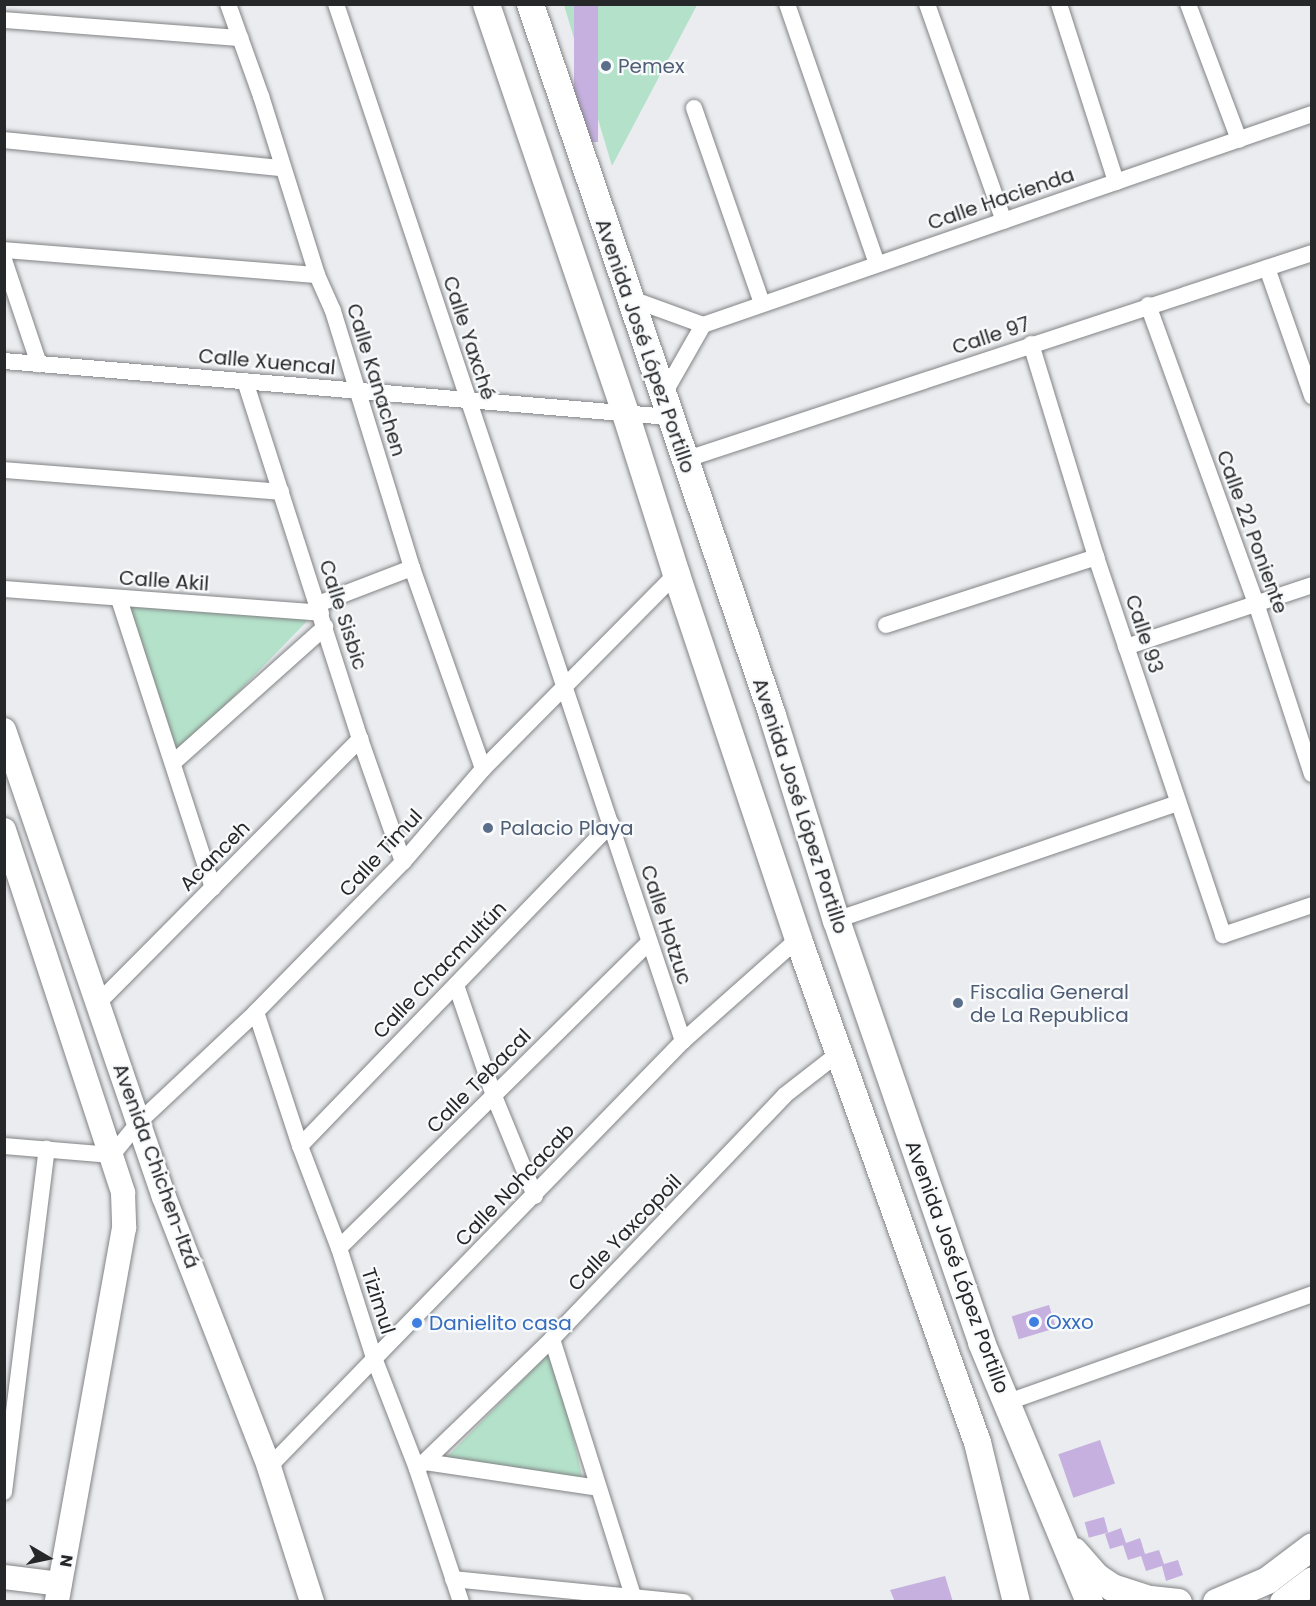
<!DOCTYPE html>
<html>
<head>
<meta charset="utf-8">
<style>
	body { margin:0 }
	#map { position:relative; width:1316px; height:1606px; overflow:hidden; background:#ebecef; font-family:Poppins,sans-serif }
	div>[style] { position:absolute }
	.green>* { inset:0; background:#b4e1ca }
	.building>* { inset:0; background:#c5b0df; transform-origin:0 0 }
	.roads { filter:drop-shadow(0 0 2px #818385) drop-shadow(0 0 2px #818385) }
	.street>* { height:16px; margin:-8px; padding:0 8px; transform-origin:8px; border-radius:8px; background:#fff }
	.secondary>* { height:24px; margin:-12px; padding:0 12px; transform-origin:12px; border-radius:12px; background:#fff }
	.primary>* { height:27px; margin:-13.5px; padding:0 13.5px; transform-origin:13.5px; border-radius:13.5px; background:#fff }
	.dots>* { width:16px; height:16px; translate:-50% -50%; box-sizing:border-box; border:3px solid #f8fafc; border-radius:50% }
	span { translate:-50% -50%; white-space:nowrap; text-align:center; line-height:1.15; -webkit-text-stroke:4.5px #f8fafc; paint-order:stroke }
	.service-label { font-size:20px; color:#4e5e75 }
	.left { translate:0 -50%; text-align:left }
	.street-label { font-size:20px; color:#262728 }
	.shop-label { font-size:20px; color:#366cbe }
	.frame { position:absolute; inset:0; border:6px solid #262728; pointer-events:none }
	.north { position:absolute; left:18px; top:1528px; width:60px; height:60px; -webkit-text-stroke:4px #f8fafc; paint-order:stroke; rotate:99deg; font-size:16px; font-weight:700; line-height:24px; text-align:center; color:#262728 }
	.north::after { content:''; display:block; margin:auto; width:21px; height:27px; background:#262728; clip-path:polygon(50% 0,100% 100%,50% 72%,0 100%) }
</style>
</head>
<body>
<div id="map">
	<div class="green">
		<i style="clip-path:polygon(564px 5px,697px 5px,612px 166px)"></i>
		<i style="clip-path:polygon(130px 607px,311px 617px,176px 756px)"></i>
		<i style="clip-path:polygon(553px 1349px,583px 1480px,443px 1461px)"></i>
	</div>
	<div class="building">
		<i style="left:574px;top:4px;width:24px;height:138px"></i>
		<i style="left:1049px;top:1305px;width:24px;height:39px;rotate:73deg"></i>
		<i style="left:1100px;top:1440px;width:46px;height:44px;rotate:71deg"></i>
		<i style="left:1104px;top:1517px;width:16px;height:20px;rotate:75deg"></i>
		<i style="clip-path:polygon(1121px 1528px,1126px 1543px,1140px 1538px,1145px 1554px,1159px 1550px,1164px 1564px,1178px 1560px,1183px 1575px,1166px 1581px,1162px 1566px,1146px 1571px,1141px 1556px,1128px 1560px,1123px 1545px,1110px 1549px,1105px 1534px)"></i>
		<i style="clip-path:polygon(945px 1576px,953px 1602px,895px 1602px,890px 1590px)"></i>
	</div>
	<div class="roads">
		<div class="street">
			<i style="left:228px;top:4px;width:98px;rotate:70.3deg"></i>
			<i style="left:261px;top:96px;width:188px;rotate:72.6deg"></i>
			<i style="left:317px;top:275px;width:39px;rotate:66deg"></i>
			<i style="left:333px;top:311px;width:269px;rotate:72.9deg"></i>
			<i style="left:412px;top:568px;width:213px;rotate:70.5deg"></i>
			<i style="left:336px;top:4px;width:1094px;rotate:71.5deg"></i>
			<i style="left:787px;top:4px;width:275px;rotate:70.9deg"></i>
			<i style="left:927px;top:4px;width:230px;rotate:70.5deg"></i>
			<i style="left:1059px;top:4px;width:187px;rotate:72.2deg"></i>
			<i style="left:1188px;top:4px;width:145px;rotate:69.4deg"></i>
			<i style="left:4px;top:20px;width:237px;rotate:4.4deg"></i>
			<i style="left:694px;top:108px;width:207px;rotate:70.8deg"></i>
			<i style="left:4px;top:140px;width:279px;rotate:5.8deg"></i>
			<i style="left:4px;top:250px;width:314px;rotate:4.6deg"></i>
			<i style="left:4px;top:260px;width:110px;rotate:71.4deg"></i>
			<i style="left:1267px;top:268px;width:136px;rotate:70.6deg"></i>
			<i style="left:629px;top:298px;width:79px;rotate:20deg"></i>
			<i style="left:1148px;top:305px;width:317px;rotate:70.1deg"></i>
			<i style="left:1256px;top:603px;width:180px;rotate:71.9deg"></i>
			<i style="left:1031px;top:344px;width:223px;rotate:73deg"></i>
			<i style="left:1096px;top:557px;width:399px;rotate:71.4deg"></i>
			<i style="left:1223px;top:935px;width:94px;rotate:-18.6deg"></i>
			<i style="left:4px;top:361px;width:667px;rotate:4.81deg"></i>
			<i style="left:245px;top:381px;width:376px;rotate:72.2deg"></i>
			<i style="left:360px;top:739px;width:130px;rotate:70.7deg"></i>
			<i style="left:662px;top:397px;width:83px;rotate:-60.3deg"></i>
			<i style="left:703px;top:325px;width:645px;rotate:-19.11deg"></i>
			<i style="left:684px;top:460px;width:661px;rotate:-18.24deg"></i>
			<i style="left:4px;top:470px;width:278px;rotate:4.5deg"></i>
			<i style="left:4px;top:589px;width:318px;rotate:4.3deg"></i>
			<i style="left:119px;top:599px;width:304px;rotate:72deg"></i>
			<i style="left:318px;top:604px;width:101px;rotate:-21deg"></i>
			<i style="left:886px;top:625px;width:221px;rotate:-17.9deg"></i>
			<i style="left:1126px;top:647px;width:196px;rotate:-18.4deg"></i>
			<i style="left:174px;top:762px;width:203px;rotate:-41.8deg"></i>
			<i style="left:836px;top:920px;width:361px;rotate:-18.9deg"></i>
			<i style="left:456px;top:985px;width:117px;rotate:71.1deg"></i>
			<i style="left:494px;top:1096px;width:108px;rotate:67.7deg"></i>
			<i style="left:99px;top:1002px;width:371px;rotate:-45.2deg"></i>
			<i style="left:256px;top:1012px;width:141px;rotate:71.8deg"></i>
			<i style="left:300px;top:1146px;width:109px;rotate:69.1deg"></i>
			<i style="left:339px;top:1248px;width:115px;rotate:72.3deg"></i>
			<i style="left:374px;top:1358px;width:119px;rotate:68.8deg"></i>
			<i style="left:417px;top:1469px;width:140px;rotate:71.7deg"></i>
			<i style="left:4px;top:1146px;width:108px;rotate:4.8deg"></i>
			<i style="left:112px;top:1155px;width:43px;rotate:-50.7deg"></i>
			<i style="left:139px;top:1122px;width:161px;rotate:-43.2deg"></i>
			<i style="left:256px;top:1012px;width:210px;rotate:-45.6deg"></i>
			<i style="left:403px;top:862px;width:123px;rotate:-49.3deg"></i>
			<i style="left:483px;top:769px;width:274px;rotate:-45.3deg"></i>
			<i style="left:300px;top:1146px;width:448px;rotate:-46deg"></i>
			<i style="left:339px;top:1248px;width:436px;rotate:-44.6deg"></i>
			<i style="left:552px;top:1339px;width:269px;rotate:72.5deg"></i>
			<i style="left:1005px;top:1403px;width:326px;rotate:-19.5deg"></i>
			<i style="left:425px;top:1462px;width:175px;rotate:8.5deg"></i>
			<i style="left:269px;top:1467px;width:594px;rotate:-45.82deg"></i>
			<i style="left:683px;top:1041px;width:154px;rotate:-41.6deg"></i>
			<i style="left:417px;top:1469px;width:187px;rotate:-43.9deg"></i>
			<i style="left:552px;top:1339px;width:337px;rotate:-46.3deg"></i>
			<i style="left:785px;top:1095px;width:68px;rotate:-37.9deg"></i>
			<i style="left:4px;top:1492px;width:346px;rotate:-82.9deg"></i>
			<i style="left:453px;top:1579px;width:232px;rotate:5.7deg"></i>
		</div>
		<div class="secondary">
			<i style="left:4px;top:730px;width:494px;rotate:71.1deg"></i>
			<i style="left:164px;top:1197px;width:290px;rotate:68.7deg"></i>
			<i style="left:269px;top:1467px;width:142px;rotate:72.3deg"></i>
			<i style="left:4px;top:830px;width:382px;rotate:71.8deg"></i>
			<i style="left:123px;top:1193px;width:35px;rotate:88deg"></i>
			<i style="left:124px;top:1228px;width:380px;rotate:100.2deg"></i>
			<i style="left:4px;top:1577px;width:56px;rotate:7.1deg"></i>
		</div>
		<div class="primary">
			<i style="left:486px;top:4px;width:432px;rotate:71.2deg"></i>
			<i style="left:625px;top:413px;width:169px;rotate:72.4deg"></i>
			<i style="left:676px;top:574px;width:385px;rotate:71.5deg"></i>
			<i style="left:798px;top:939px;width:534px;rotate:70.41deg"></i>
			<i style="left:977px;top:1442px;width:165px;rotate:76.3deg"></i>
			<i style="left:530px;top:4px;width:751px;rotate:71.2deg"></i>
			<i style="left:772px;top:715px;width:215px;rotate:72.7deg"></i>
			<i style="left:836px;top:920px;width:446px;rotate:71deg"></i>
			<i style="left:981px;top:1342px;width:282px;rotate:67.4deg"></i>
			<i style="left:1074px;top:1551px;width:35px;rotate:49deg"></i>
			<i style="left:1097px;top:1577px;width:18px;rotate:34deg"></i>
			<i style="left:1112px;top:1587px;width:40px;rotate:18deg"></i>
			<i style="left:1150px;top:1599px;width:28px;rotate:6deg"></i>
			<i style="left:1216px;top:1602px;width:56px;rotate:-23.3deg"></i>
			<i style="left:1267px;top:1580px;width:56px;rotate:-37.1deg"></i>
			<i style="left:1283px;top:1602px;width:36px;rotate:-37deg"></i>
		</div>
	</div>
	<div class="dots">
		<i style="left:606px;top:66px;background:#5c6f8a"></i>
		<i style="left:488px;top:828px;background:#5c6f8a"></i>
		<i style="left:958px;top:1003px;background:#5c6f8a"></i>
		<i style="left:1034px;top:1322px;background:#3f7fe0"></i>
		<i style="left:417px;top:1323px;background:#3f7fe0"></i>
	</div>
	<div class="service-label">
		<span class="left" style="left:618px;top:66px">Pemex</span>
		<span class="left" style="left:500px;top:828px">Palacio Playa</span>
		<span class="left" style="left:970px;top:1004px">Fiscalia General<br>de La Republica</span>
	</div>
	<div class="street-label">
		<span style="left:1001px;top:199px;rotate:-19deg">Calle Hacienda</span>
		<span style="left:991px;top:336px;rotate:-18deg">Calle 97</span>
		<span style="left:469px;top:338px;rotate:72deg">Calle Yaxché</span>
		<span style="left:645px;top:346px;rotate:71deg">Avenida José López Portillo</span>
		<span style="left:267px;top:362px;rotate:5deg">Calle Xuencal</span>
		<span style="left:376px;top:380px;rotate:73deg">Calle Kanachen</span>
		<span style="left:1252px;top:532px;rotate:70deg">Calle 22 Poniente</span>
		<span style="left:164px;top:581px;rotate:4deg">Calle Akil</span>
		<span style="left:343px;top:615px;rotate:72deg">Calle Sisbic</span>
		<span style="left:1144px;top:634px;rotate:72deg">Calle 93</span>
		<span style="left:800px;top:806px;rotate:72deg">Avenida José López Portillo</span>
		<span style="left:381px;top:853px;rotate:-47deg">Calle Timul</span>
		<span style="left:215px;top:856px;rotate:-45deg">Acanceh</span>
		<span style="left:666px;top:925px;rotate:72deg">Calle Hotzuc</span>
		<span style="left:440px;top:970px;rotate:-46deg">Calle Chacmultún</span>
		<span style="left:479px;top:1081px;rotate:-45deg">Calle Tebacal</span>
		<span style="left:156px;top:1166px;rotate:70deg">Avenida Chichen-Itzá</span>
		<span style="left:515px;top:1185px;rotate:-46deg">Calle Nohcacab</span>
		<span style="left:625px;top:1233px;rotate:-46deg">Calle Yaxcopoil</span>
		<span style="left:957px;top:1267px;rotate:70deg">Avenida José López Portillo</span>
		<span style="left:378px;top:1301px;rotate:72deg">Tizimul</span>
	</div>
	<div class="shop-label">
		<span class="left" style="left:1046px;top:1322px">Oxxo</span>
		<span class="left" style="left:429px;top:1323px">Danielito casa</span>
	</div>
	<div class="frame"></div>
	<div class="north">N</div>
</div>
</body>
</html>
